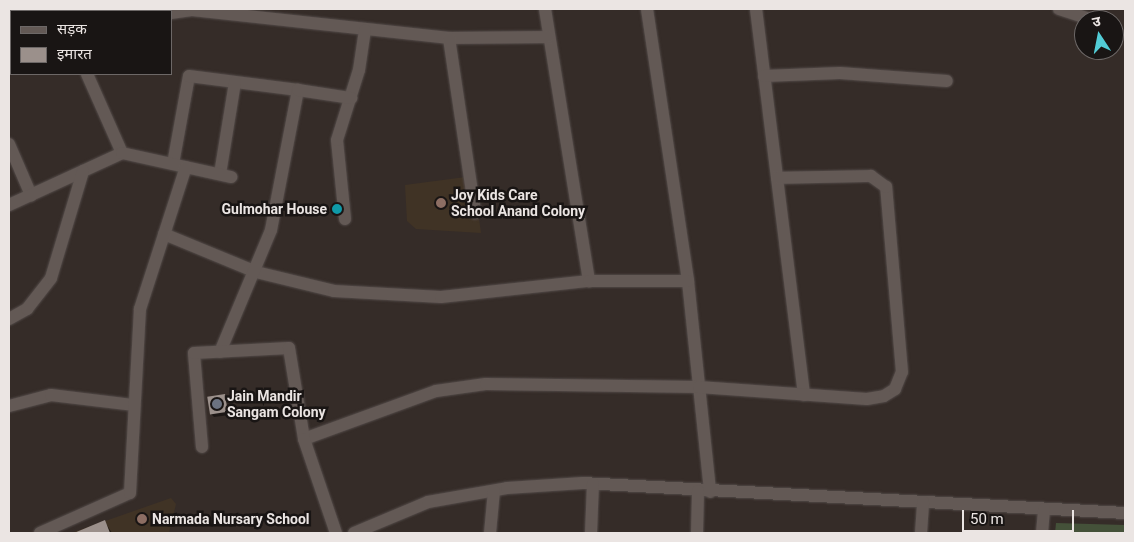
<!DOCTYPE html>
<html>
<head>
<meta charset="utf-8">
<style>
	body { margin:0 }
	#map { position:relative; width:1134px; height:542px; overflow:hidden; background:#352c28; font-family:Roboto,"Noto Sans Devanagari",sans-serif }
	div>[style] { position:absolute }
	.education>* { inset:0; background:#403325 }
	.green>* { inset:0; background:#445139 }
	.shadow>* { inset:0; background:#0007 }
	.building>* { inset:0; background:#9b908b; transform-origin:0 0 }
	.roads { filter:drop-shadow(0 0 1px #524a48) drop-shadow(0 0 1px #524a48) }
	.minor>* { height:12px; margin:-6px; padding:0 6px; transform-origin:6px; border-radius:6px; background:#635955 }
	.dots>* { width:14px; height:14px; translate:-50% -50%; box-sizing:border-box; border:2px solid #191514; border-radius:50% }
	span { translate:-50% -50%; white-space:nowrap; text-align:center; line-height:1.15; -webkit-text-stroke:5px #191514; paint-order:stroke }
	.poi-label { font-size:14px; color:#ebe5e3; font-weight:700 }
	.left { translate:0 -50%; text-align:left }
	.right { translate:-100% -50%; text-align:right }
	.frame { position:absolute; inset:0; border:10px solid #ebe5e3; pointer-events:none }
	.legend { position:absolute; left:10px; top:10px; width:162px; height:65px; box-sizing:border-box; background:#191514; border:1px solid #6d6867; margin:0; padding:6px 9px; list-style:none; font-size:15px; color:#ebe5e3 }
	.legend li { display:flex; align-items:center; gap:10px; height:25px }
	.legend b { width:25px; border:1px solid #6d6867 }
	.north { position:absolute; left:1074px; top:10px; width:50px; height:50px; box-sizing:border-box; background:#191514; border:1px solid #6d6867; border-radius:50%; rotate:349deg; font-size:14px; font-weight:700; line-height:20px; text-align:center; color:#ebe5e3 }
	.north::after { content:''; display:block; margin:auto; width:18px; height:22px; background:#52ccd6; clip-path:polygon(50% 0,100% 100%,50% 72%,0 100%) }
	.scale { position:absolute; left:962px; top:510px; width:112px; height:22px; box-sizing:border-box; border:2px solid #ebe5e3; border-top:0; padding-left:6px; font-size:15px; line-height:18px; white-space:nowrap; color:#ebe5e3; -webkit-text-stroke:4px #191514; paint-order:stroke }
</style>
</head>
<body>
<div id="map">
	<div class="education">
		<i style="clip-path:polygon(473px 176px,481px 233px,416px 229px,407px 221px,405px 185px)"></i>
		<i style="clip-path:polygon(171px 498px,176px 504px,169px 533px,71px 533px)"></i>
	</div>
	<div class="green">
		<i style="clip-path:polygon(1056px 523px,1125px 525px,1125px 533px,1055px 533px)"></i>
	</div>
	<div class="shadow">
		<i style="clip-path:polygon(225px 395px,230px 415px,214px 417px,211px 414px)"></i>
		<i style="clip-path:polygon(105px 522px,112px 533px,77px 533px)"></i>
	</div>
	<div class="building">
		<i style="clip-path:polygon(342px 204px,342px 214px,332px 214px,331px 205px)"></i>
		<i style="left:225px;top:394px;width:18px;height:18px;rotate:81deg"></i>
		<i style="clip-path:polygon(105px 520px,110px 533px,74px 533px)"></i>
	</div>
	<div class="roads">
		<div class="minor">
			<i style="left:62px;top:9px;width:2px;rotate:63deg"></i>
			<i style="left:545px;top:9px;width:276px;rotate:80.8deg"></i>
			<i style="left:647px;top:9px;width:275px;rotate:81.4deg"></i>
			<i style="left:688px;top:281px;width:212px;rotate:84deg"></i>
			<i style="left:756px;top:9px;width:389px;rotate:82.9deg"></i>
			<i style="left:1059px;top:9px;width:36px;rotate:18deg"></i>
			<i style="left:171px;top:13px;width:21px;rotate:-8deg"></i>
			<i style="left:192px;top:10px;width:259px;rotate:6.2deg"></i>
			<i style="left:449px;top:38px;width:99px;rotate:-0.6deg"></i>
			<i style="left:449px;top:38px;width:177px;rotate:81.5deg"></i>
			<i style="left:87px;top:74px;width:86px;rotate:66.1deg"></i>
			<i style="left:764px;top:76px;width:76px;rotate:-2.3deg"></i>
			<i style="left:840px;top:73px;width:107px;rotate:4.3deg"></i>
			<i style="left:9px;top:144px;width:56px;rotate:66.7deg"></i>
			<i style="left:173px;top:164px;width:89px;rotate:-79.7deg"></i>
			<i style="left:189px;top:76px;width:110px;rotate:7.3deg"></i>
			<i style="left:220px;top:174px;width:93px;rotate:-80.7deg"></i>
			<i style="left:9px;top:205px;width:124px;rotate:-24.7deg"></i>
			<i style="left:122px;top:153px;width:112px;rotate:12.4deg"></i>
			<i style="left:345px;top:219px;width:79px;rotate:-95.8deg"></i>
			<i style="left:337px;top:140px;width:73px;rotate:-72.6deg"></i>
			<i style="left:359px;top:70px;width:40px;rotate:-81.5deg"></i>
			<i style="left:164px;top:234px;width:100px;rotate:22.4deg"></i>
			<i style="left:256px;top:272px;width:80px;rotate:13.7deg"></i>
			<i style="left:334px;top:291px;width:107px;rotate:3.2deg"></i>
			<i style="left:441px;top:297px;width:149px;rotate:-6.2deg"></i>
			<i style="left:589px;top:281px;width:99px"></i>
			<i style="left:9px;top:319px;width:21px;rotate:-29deg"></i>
			<i style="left:27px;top:309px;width:39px;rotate:-52deg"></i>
			<i style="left:51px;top:278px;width:112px;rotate:-73.3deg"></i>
			<i style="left:220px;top:352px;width:132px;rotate:-67.3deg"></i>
			<i style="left:271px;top:230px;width:143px;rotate:-79.1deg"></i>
			<i style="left:298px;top:90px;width:54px;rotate:8.6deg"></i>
			<i style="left:9px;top:406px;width:43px;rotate:-14.7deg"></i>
			<i style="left:51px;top:395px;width:84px;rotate:6.9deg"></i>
			<i style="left:304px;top:439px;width:140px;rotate:-20deg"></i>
			<i style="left:436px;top:391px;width:50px;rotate:-8deg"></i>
			<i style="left:486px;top:384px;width:213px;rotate:0.8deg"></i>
			<i style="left:699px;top:387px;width:168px;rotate:4.1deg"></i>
			<i style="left:867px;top:399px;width:17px;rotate:-10deg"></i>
			<i style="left:884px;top:396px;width:13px;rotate:-32deg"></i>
			<i style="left:895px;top:389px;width:18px;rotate:-68deg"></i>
			<i style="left:902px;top:372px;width:186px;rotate:-94.9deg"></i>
			<i style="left:886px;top:187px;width:19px;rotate:-144deg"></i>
			<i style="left:871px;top:176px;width:94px;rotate:178.8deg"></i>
			<i style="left:202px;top:447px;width:94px;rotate:-94.9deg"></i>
			<i style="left:194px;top:353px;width:95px;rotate:-3deg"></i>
			<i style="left:289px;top:348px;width:92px;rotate:80.6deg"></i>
			<i style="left:304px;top:439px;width:99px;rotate:71.2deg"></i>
			<i style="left:40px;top:533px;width:98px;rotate:-24deg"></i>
			<i style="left:130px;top:493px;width:184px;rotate:-86.9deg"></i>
			<i style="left:140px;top:309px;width:149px;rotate:-72.1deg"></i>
			<i style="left:354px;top:533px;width:80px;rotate:-22.7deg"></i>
			<i style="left:428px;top:502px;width:80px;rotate:-10deg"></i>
			<i style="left:507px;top:488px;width:76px;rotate:-3.8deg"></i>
			<i style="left:583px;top:483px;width:543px;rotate:3.17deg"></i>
			<i style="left:490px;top:533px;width:42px;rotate:-84.6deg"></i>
			<i style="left:591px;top:533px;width:49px;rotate:-87.7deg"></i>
			<i style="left:697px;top:533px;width:42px;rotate:-88.6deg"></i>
			<i style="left:921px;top:533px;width:31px;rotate:-86deg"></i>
			<i style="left:1042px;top:533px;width:24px;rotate:-85deg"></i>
		</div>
	</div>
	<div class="dots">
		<i style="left:441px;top:203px;background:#8d6e63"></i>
		<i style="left:337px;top:209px;background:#0f9aa8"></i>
		<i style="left:217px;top:404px;background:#6b7280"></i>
		<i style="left:142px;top:519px;background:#8d6e63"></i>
	</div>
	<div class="poi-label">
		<span class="left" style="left:451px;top:203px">Joy Kids Care<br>School Anand Colony</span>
		<span class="right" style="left:327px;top:209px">Gulmohar House</span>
		<span class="left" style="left:227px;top:404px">Jain Mandir<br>Sangam Colony</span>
		<span class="left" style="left:152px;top:519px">Narmada Nursary School</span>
	</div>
	<div class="frame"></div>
	<ul class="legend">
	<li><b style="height:6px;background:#635955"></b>सड़क</li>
	<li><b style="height:14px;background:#9b908b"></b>इमारत</li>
	</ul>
	<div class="north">उ</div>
	<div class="scale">50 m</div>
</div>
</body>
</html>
